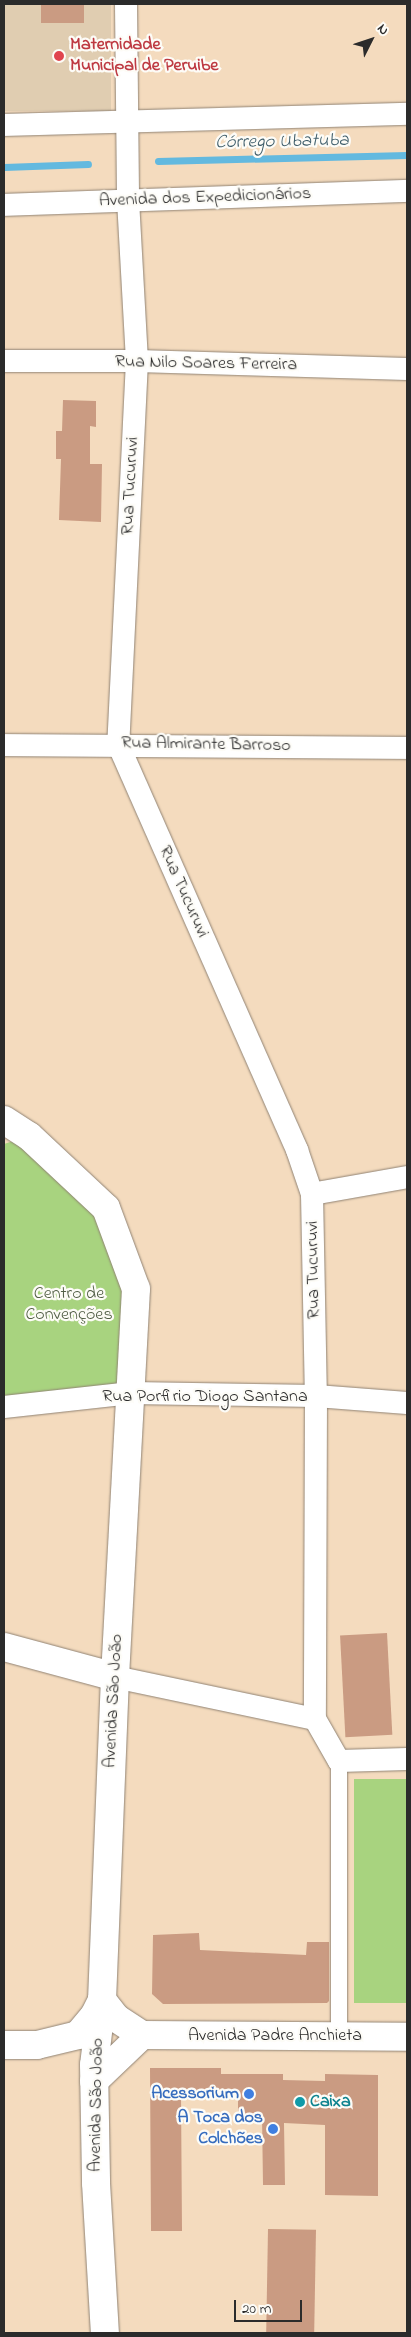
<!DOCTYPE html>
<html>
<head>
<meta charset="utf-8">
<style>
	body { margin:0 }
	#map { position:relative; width:411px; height:2337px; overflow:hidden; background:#f4dbbe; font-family:"Indie Flower",sans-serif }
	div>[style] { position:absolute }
	.built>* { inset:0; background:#e0cdb1; transform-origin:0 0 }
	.green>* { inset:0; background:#a8d37f; transform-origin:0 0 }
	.stream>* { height:7px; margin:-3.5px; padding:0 3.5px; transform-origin:3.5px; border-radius:3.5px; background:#63b9df }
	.building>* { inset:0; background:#ca9b82; transform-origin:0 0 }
	.roads { filter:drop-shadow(0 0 1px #908374) drop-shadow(0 0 1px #908374) }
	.pedestrian>* { height:16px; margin:-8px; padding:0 8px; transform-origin:8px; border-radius:8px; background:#fff }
	.minor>* { height:22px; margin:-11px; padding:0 11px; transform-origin:11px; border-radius:11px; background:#fff }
	.secondary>* { height:28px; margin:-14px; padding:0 14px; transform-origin:14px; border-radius:14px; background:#fff }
	.primary>* { height:28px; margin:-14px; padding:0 14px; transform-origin:14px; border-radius:14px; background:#fff }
	.dots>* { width:14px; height:14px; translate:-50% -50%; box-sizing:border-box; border:2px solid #fdfcf7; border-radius:50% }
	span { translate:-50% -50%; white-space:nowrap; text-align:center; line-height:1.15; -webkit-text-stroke:4.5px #fdfcf7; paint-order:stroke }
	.health-label { font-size:18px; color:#be3a42; font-weight:700 }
	.left { translate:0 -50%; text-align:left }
	.street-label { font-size:18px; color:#2b2b2b }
	.park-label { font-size:18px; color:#505d44 }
	.shop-label { font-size:18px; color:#366cbe; font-weight:700 }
	.right { translate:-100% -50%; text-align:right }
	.culture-label { font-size:18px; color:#0d838f; font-weight:700 }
	.water-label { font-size:19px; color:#3f5d6a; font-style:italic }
	.frame { position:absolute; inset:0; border:5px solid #2b2b2b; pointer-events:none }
	.north { position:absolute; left:346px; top:15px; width:50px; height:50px; -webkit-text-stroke:4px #fdfcf7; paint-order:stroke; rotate:49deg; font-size:14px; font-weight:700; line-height:20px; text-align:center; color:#2b2b2b }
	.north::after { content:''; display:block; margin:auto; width:18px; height:22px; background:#2b2b2b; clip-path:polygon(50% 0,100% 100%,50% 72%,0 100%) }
	.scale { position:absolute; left:234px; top:2300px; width:68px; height:22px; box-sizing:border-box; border:2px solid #2b2b2b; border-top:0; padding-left:6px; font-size:15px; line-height:18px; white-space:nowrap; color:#2b2b2b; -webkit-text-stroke:4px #fdfcf7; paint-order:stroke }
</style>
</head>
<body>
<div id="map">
	<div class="built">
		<i style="left:4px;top:4px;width:107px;height:107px"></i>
	</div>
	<div class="green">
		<i style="clip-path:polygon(29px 1136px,106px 1208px,136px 1289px,131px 1393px,4px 1407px,4px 1144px)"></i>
		<i style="left:407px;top:1779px;width:224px;height:53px;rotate:90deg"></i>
	</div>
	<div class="stream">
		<i style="left:158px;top:161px;width:249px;rotate:-1.4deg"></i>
		<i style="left:4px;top:167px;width:84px;rotate:-2deg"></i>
	</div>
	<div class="building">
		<i style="left:41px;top:4px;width:43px;height:19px"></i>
		<i style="clip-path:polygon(63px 400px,96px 401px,96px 427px,90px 426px,90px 464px,102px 464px,101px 522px,59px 520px,61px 459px,56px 459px,56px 431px,62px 431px)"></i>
		<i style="left:387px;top:1633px;width:102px;height:47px;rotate:87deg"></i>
		<i style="clip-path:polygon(199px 1933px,200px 1950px,306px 1955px,307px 1942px,329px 1942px,329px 2001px,327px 2003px,163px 2004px,152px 1994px,153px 1935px)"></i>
		<i style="clip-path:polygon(150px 2068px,221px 2068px,221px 2074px,283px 2074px,283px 2080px,325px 2081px,325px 2074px,378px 2075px,378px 2196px,325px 2195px,325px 2125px,284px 2123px,285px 2185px,263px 2185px,262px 2115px,238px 2116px,238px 2093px,181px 2094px,182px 2231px,151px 2231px)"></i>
		<i style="left:268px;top:2229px;width:48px;height:104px;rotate:1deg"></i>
	</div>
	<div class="roads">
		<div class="pedestrian">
			<i style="left:339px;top:2036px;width:275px;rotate:-90deg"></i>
		</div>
		<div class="minor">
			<i style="left:126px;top:4px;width:196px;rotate:89.4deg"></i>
			<i style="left:128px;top:200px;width:161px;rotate:86.8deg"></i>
			<i style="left:137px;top:361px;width:383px;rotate:92.8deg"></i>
			<i style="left:118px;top:744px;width:444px;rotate:66.2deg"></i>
			<i style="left:297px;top:1150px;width:46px;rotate:71.2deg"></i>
			<i style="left:312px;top:1194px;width:202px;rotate:88.9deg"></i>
			<i style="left:316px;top:1396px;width:323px;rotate:90.2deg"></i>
			<i style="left:315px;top:1719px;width:48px;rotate:60.3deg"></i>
			<i style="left:339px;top:1761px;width:68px;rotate:-1.7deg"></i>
			<i style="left:4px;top:125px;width:403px;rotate:-1.6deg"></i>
			<i style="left:4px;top:205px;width:403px;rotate:-2deg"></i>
			<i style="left:4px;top:361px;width:133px"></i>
			<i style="left:137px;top:361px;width:270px;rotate:1.7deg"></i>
			<i style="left:4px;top:745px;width:403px;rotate:0.4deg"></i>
			<i style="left:312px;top:1194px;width:97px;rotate:-10.1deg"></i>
			<i style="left:4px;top:1407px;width:128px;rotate:-6.3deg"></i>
			<i style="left:131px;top:1393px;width:185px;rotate:0.9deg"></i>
			<i style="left:316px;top:1396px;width:91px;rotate:4.4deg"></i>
			<i style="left:115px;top:1677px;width:204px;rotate:11.9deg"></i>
		</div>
		<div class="secondary">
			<i style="left:4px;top:2045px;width:33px"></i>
			<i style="left:37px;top:2045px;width:42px;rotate:-13.7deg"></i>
			<i style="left:78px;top:2035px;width:25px;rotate:-50deg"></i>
			<i style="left:94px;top:2016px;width:18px;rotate:-63deg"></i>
		</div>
		<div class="primary">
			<i style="left:4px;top:1120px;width:30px;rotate:33deg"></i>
			<i style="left:29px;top:1136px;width:105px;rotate:43.1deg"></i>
			<i style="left:106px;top:1208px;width:86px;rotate:69.7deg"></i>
			<i style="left:136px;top:1289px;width:389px;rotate:93.1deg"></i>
			<i style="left:115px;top:1677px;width:323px;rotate:92.3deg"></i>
			<i style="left:102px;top:2000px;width:65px;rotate:97deg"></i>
			<i style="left:94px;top:2065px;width:118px;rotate:89deg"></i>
			<i style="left:96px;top:2183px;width:150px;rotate:86.6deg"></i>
			<i style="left:4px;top:1647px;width:115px;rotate:15.1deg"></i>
			<i style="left:102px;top:2000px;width:23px;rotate:52deg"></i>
			<i style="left:116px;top:2018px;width:31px;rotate:33deg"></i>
			<i style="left:142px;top:2035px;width:265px;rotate:0.4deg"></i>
			<i style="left:94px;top:2081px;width:66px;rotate:-43.8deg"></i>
		</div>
	</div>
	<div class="dots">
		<i style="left:59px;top:56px;background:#e0444e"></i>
		<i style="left:249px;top:2094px;background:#3f7fe0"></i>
		<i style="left:300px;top:2102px;background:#0f9aa8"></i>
		<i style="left:273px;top:2129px;background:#3f7fe0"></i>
	</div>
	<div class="health-label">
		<span class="left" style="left:70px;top:56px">Maternidade<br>Municipal de Peruibe</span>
	</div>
	<div class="street-label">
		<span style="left:205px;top:198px;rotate:-2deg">Avenida dos Expedicionários</span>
		<span style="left:206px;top:364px;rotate:1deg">Rua Nilo Soares Ferreira</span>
		<span style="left:131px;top:486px;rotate:-87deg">Rua Tucuruvi</span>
		<span style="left:206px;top:745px;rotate:1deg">Rua Almirante Barroso</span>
		<span style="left:183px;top:892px;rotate:66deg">Rua Tucuruvi</span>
		<span style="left:314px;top:1270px;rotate:-91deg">Rua Tucuruvi</span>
		<span style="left:205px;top:1397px">Rua Porfirio Diogo Santana</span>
		<span style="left:114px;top:1701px;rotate:-87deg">Avenida São João</span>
		<span style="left:275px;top:2036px">Avenida Padre Anchieta</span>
		<span style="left:97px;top:2105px;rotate:-89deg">Avenida São João</span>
	</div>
	<div class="park-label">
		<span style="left:69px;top:1305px">Centro de<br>Convenções</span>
	</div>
	<div class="shop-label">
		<span class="right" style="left:239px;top:2094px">Acessorium</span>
		<span class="right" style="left:263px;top:2129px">A Toca dos<br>Colchões</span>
	</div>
	<div class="culture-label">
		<span class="left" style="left:310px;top:2102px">Caixa</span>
	</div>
	<div class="water-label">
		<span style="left:282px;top:142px;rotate:-1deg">Córrego Ubatuba</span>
	</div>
	<div class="frame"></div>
	<div class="north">N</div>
	<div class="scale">20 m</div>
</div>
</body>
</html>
